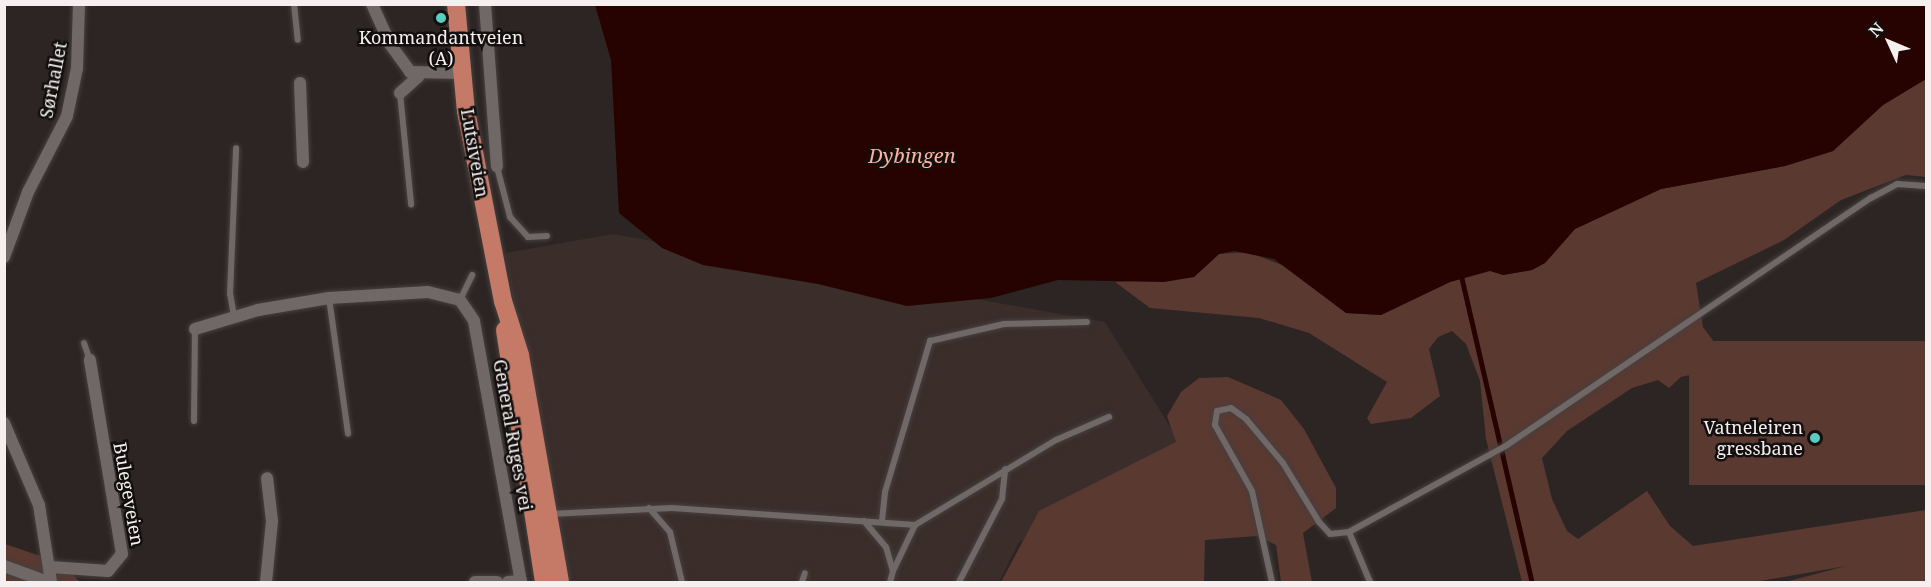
<!DOCTYPE html>
<html>
<head>
<meta charset="utf-8">
<style>
	body { margin:0 }
	#map { position:relative; width:1931px; height:587px; overflow:hidden; background:#2c2524; font-family:"Noto Serif",serif }
	div>[style] { position:absolute }
	.built>* { inset:0; background:#3a2d2a }
	.green>* { inset:0; background:#5a3931; transform-origin:0 0 }
	.water>* { inset:0; background:#270300 }
	.stream>* { height:4.5px; margin:-2.25px; padding:0 2.25px; transform-origin:2.25px; border-radius:2.25px; background:#270300 }
	.roads { filter:drop-shadow(0 0 2px #46403f) drop-shadow(0 0 2px #46403f) }
	.lane>* { height:6px; margin:-3px; padding:0 3px; transform-origin:3px; border-radius:3px; background:#706866 }
	.street>* { height:12px; margin:-6px; padding:0 6px; transform-origin:6px; border-radius:6px; background:#706866 }
	.primary>* { height:18px; margin:-9px; padding:0 9px; transform-origin:9px; border-radius:9px; background:#c57967 }
	.dots>* { width:16px; height:16px; translate:-50% -50%; box-sizing:border-box; border:3px solid #120f0e; border-radius:50% }
	span { translate:-50% -50%; white-space:nowrap; text-align:center; line-height:1.15; -webkit-text-stroke:5px #120f0e; paint-order:stroke }
	.poi-label { font-size:18px; color:#f5f0ef }
	.right { translate:-100% -50%; text-align:right }
	.street-label { font-size:18px; color:#f5f0ef }
	.water-label { font-size:20px; color:#feb29f; font-style:italic }
	.frame { position:absolute; inset:0; border:6px solid #f5f0ef; pointer-events:none }
	.north { position:absolute; left:1859px; top:12px; width:60px; height:60px; -webkit-text-stroke:4px #120f0e; paint-order:stroke; rotate:314deg; font-size:16px; font-weight:700; line-height:24px; text-align:center; color:#f5f0ef }
	.north::after { content:''; display:block; margin:auto; width:21px; height:27px; background:#f5f0ef; clip-path:polygon(50% 0,100% 100%,50% 72%,0 100%) }
</style>
</head>
<body>
<div id="map">
	<div class="built">
		<i style="clip-path:polygon(613px 234px,1105px 322px,1187px 454px,1019px 542px,999px 582px,563px 582px,505px 253px)"></i>
	</div>
	<div class="green">
		<i style="clip-path:polygon(1926px 79px,1926px 177px,1906px 175px,1841px 200px,1784px 240px,1696px 283px,1703px 327px,1732px 366px,1681px 377px,1669px 388px,1658px 380px,1632px 388px,1567px 431px,1542px 458px,1552px 499px,1567px 531px,1578px 539px,1647px 491px,1670px 526px,1693px 546px,1926px 510px,1926px 582px,1785px 582px,1846px 566px,1755px 582px,1522px 582px,1486px 439px,1480px 381px,1466px 344px,1452px 331px,1438px 337px,1429px 349px,1440px 396px,1411px 418px,1371px 424px,1367px 418px,1387px 382px,1309px 333px,1259px 318px,1150px 308px,1115px 282px,1194px 277px,1219px 254px,1248px 252px,1287px 267px,1346px 313px,1381px 315px,1450px 282px,1490px 270px,1503px 275px,1532px 270px,1545px 263px,1575px 229px,1661px 189px,1785px 166px,1833px 151px,1883px 105px)"></i>
		<i style="left:1926px;top:341px;width:144px;height:237px;rotate:90deg"></i>
		<i style="clip-path:polygon(1228px 377px,1281px 400px,1304px 429px,1336px 488px,1336px 508px,1303px 533px,1312px 582px,1281px 582px,1276px 545px,1257px 536px,1205px 540px,1204px 582px,1001px 582px,1039px 511px,1176px 442px,1167px 416px,1181px 392px,1199px 378px)"></i>
		<i style="clip-path:polygon(5px 544px,61px 563px,80px 582px,5px 582px)"></i>
	</div>
	<div class="water">
		<i style="clip-path:polygon(595px 5px,1926px 5px,1926px 79px,1883px 105px,1833px 151px,1785px 166px,1661px 189px,1575px 229px,1545px 263px,1532px 270px,1503px 275px,1490px 271px,1450px 282px,1381px 315px,1346px 313px,1274px 259px,1234px 251px,1219px 254px,1194px 277px,1164px 282px,1058px 280px,991px 298px,907px 306px,818px 284px,703px 265px,662px 248px,619px 213px,611px 60px)"></i>
	</div>
	<div class="stream">
		<i style="left:1461px;top:274px;width:316px;rotate:77deg"></i>
	</div>
	<div class="roads">
		<div class="lane">
			<i style="left:294px;top:4px;width:36px;rotate:84deg"></i>
			<i style="left:400px;top:93px;width:112px;rotate:84.3deg"></i>
			<i style="left:497px;top:167px;width:52px;rotate:75.4deg"></i>
			<i style="left:510px;top:217px;width:27px;rotate:48deg"></i>
			<i style="left:528px;top:237px;width:19px;rotate:-3deg"></i>
			<i style="left:329px;top:298px;width:137px;rotate:82deg"></i>
			<i style="left:460px;top:300px;width:28px;rotate:-64deg"></i>
			<i style="left:234px;top:316px;width:22px;rotate:-100deg"></i>
			<i style="left:230px;top:294px;width:146px;rotate:-87.6deg"></i>
			<i style="left:84px;top:343px;width:18px;rotate:71deg"></i>
			<i style="left:194px;top:421px;width:92px;rotate:-89.4deg"></i>
			<i style="left:649px;top:508px;width:32px;rotate:49deg"></i>
			<i style="left:670px;top:532px;width:51px;rotate:76.5deg"></i>
			<i style="left:550px;top:514px;width:122px;rotate:-2.8deg"></i>
			<i style="left:672px;top:508px;width:244px;rotate:4deg"></i>
			<i style="left:915px;top:525px;width:165px;rotate:-31.1deg"></i>
			<i style="left:1056px;top:440px;width:58px;rotate:-23.5deg"></i>
			<i style="left:864px;top:521px;width:34px;rotate:50deg"></i>
			<i style="left:886px;top:547px;width:25px;rotate:74deg"></i>
			<i style="left:893px;top:571px;width:11px;rotate:105deg"></i>
			<i style="left:882px;top:521px;width:29px;rotate:-84deg"></i>
			<i style="left:885px;top:492px;width:158px;rotate:-73.4deg"></i>
			<i style="left:930px;top:341px;width:76px;rotate:-12.9deg"></i>
			<i style="left:1004px;top:324px;width:83px;rotate:-1.4deg"></i>
			<i style="left:1349px;top:532px;width:54px;rotate:67.2deg"></i>
			<i style="left:893px;top:571px;width:51px;rotate:-64.4deg"></i>
			<i style="left:802px;top:582px;width:9px;rotate:-72deg"></i>
			<i style="left:959px;top:582px;width:93px;rotate:-62.6deg"></i>
			<i style="left:1002px;top:499px;width:30px;rotate:-84deg"></i>
			<i style="left:1272px;top:582px;width:93px;rotate:-102.4deg"></i>
			<i style="left:1252px;top:491px;width:76px;rotate:-119.3deg"></i>
			<i style="left:1215px;top:425px;width:14px;rotate:-82deg"></i>
			<i style="left:1217px;top:411px;width:14px;rotate:-12deg"></i>
			<i style="left:1231px;top:408px;width:19px;rotate:36deg"></i>
			<i style="left:1246px;top:419px;width:57px;rotate:49.9deg"></i>
			<i style="left:1283px;top:463px;width:69px;rotate:58.6deg"></i>
			<i style="left:1319px;top:522px;width:16px;rotate:47deg"></i>
			<i style="left:1330px;top:534px;width:19px;rotate:-6deg"></i>
			<i style="left:1349px;top:532px;width:180px;rotate:-28.8deg"></i>
			<i style="left:1507px;top:445px;width:440px;rotate:-34.2deg"></i>
			<i style="left:1871px;top:198px;width:30px;rotate:-28deg"></i>
			<i style="left:1897px;top:184px;width:29px;rotate:4deg"></i>
		</div>
		<div class="street">
			<i style="left:372px;top:4px;width:44px;rotate:65.8deg"></i>
			<i style="left:390px;top:44px;width:34px;rotate:54deg"></i>
			<i style="left:410px;top:72px;width:52px;rotate:1.1deg"></i>
			<i style="left:485px;top:4px;width:163px;rotate:85.8deg"></i>
			<i style="left:300px;top:83px;width:79px;rotate:87.8deg"></i>
			<i style="left:400px;top:93px;width:25px;rotate:-42deg"></i>
			<i style="left:4px;top:257px;width:69px;rotate:-69.7deg"></i>
			<i style="left:28px;top:192px;width:85px;rotate:-62.8deg"></i>
			<i style="left:67px;top:116px;width:49px;rotate:-78.2deg"></i>
			<i style="left:77px;top:68px;width:64px;rotate:-88.2deg"></i>
			<i style="left:195px;top:329px;width:66px;rotate:-16.8deg"></i>
			<i style="left:258px;top:310px;width:72px;rotate:-9.6deg"></i>
			<i style="left:329px;top:298px;width:99px;rotate:-3.5deg"></i>
			<i style="left:428px;top:292px;width:33px;rotate:14deg"></i>
			<i style="left:460px;top:300px;width:25px;rotate:56deg"></i>
			<i style="left:474px;top:321px;width:265px;rotate:79.8deg"></i>
			<i style="left:4px;top:423px;width:89px;rotate:66.9deg"></i>
			<i style="left:39px;top:505px;width:78px;rotate:81.1deg"></i>
			<i style="left:4px;top:566px;width:47px;rotate:20deg"></i>
			<i style="left:50px;top:567px;width:58px;rotate:3.9deg"></i>
			<i style="left:108px;top:571px;width:22px;rotate:-51deg"></i>
			<i style="left:122px;top:554px;width:197px;rotate:-99.4deg"></i>
			<i style="left:266px;top:582px;width:61px;rotate:-84.4deg"></i>
			<i style="left:272px;top:521px;width:43px;rotate:-96.6deg"></i>
			<i style="left:475px;top:582px;width:22px"></i>
			<i style="left:508px;top:582px;width:13px;rotate:-4deg"></i>
		</div>
		<div class="primary">
			<i style="left:456px;top:4px;width:107px;rotate:84.7deg"></i>
			<i style="left:466px;top:111px;width:194px;rotate:79deg"></i>
			<i style="left:503px;top:301px;width:57px;rotate:72.5deg"></i>
			<i style="left:520px;top:355px;width:230px;rotate:80deg"></i>
			<i style="left:505px;top:330px;width:255px;rotate:81.2deg"></i>
		</div>
	</div>
	<div class="dots">
		<i style="left:441px;top:18px;background:#58cec0"></i>
		<i style="left:1815px;top:438px;background:#58cec0"></i>
	</div>
	<div class="poi-label">
		<span style="left:441px;top:48px">Kommandantveien<br>(A)</span>
		<span class="right" style="left:1803px;top:438px">Vatneleiren<br>gressbane</span>
	</div>
	<div class="street-label">
		<span style="left:53px;top:80px;rotate:-79deg">Sørhallet</span>
		<span style="left:475px;top:153px;rotate:80deg">Lutsiveien</span>
		<span style="left:513px;top:435px;rotate:80deg">General Ruges vei</span>
		<span style="left:129px;top:494px;rotate:80deg">Bulegeveien</span>
	</div>
	<div class="water-label">
		<span style="left:912px;top:155px">Dybingen</span>
	</div>
	<div class="frame"></div>
	<div class="north">N</div>
</div>
</body>
</html>
